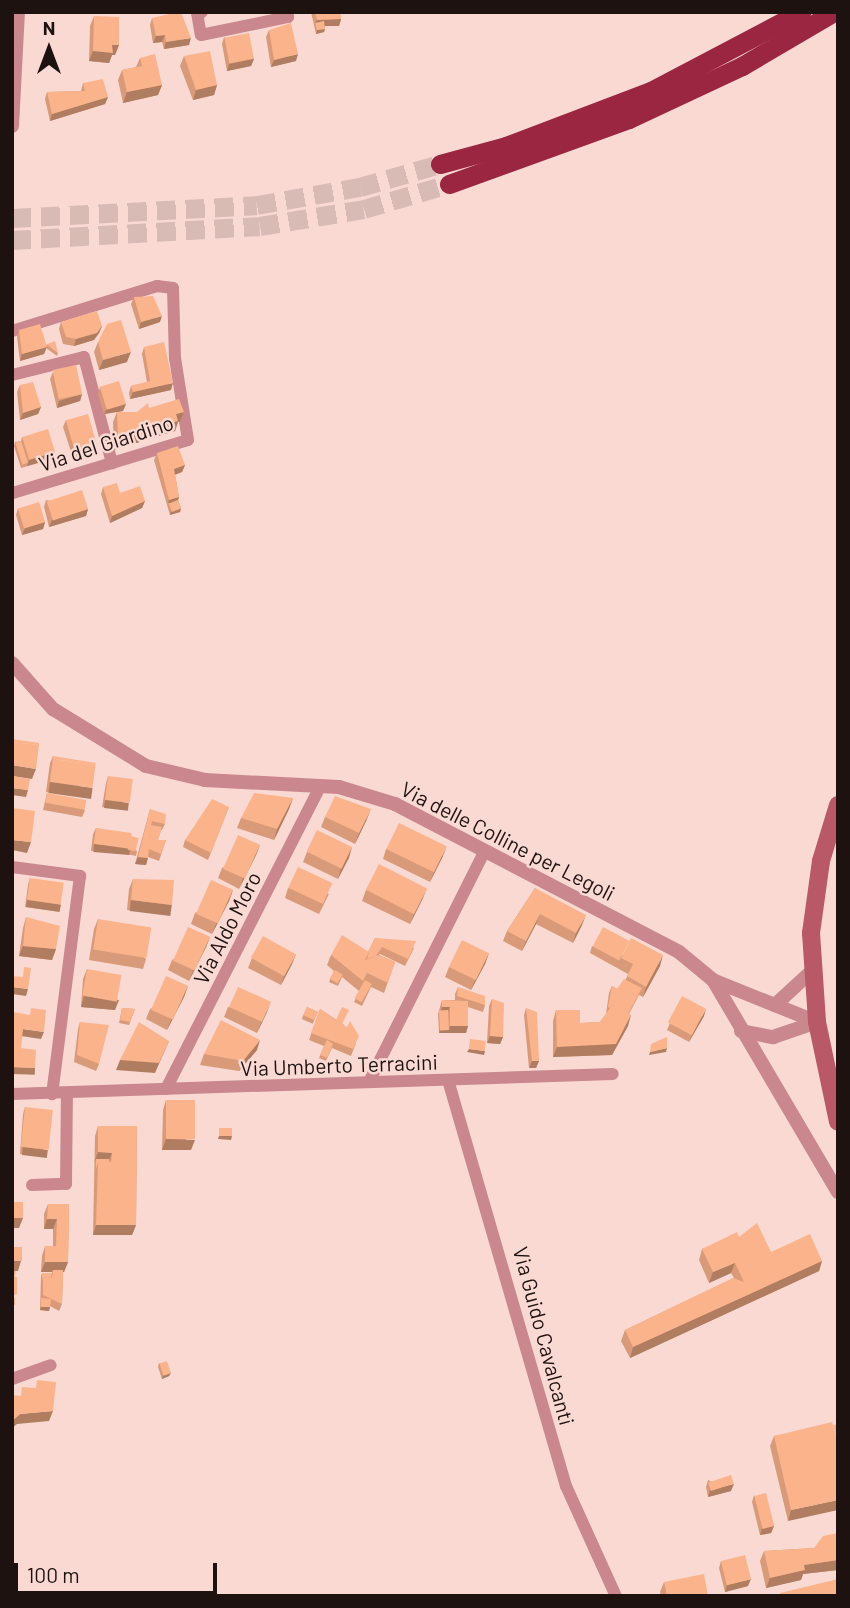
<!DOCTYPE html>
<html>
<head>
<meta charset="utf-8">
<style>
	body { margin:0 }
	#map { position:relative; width:850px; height:1608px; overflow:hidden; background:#fad9d3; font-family:Barlow,sans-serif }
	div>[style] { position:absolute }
	.trunk-tunnel>* { height:19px; margin-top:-9.5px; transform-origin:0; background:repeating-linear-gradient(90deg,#d9bbb6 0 19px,transparent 0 29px) }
	.minor>* { height:12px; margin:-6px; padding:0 6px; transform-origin:6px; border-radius:6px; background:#ca878e }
	.tertiary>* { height:14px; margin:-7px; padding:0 7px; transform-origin:7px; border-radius:7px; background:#ca878e }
	.secondary>* { height:18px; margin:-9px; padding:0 9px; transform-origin:9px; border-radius:9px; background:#b95866 }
	.trunk>* { height:19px; margin:-9.5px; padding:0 9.5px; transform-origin:9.5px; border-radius:9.5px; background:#9b2641 }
	.wall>* { inset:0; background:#d89a78; transform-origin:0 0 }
	.shaded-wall>* { inset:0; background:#b07d61; transform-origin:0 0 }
	.building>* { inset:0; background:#fbb38b; transform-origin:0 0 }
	span { translate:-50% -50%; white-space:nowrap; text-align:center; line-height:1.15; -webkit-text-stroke:5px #fad9d3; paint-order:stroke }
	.street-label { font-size:21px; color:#1d1210 }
	.frame { position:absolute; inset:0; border:14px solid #1d1210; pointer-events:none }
	.north { position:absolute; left:14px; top:14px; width:70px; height:70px; -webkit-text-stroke:5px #fad9d3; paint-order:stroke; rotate:0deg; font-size:19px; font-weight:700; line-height:28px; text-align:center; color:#1d1210 }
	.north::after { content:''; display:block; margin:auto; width:24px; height:32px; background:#1d1210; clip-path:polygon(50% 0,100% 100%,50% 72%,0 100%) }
	.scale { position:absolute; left:14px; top:1563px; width:203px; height:32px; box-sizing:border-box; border:4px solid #1d1210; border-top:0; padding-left:9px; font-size:21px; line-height:24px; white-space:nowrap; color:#1d1210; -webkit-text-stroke:5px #fad9d3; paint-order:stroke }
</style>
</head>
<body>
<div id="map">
	<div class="trunk-tunnel">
		<i style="left:12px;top:218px;width:245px;rotate:-3deg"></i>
		<i style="left:257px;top:205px;width:105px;rotate:-9.9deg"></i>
		<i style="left:360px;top:187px;width:83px;rotate:-16deg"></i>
		<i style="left:12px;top:240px;width:248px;rotate:-3.2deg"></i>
		<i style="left:260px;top:226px;width:105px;rotate:-9.3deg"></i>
		<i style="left:364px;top:209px;width:89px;rotate:-16.4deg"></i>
	</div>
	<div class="minor">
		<i style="left:202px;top:12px;width:5px;rotate:169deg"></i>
		<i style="left:197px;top:13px;width:22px;rotate:80deg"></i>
		<i style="left:201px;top:35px;width:89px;rotate:-11.7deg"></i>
		<i style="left:288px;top:17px;width:5px;rotate:-101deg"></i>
		<i style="left:12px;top:331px;width:152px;rotate:-17.2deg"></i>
		<i style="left:157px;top:286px;width:16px;rotate:7deg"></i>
		<i style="left:173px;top:288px;width:70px;rotate:88.4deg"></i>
		<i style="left:175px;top:358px;width:83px;rotate:81deg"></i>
		<i style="left:188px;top:440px;width:184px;rotate:163.2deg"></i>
		<i style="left:12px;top:375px;width:74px;rotate:-14deg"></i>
		<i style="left:84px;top:357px;width:110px;rotate:75.2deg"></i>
		<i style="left:12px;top:867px;width:69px;rotate:7.5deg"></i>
		<i style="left:80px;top:876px;width:220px;rotate:97.3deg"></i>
		<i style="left:448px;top:1080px;width:423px;rotate:73.8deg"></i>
		<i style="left:566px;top:1486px;width:121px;rotate:65.6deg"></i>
		<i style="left:369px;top:1082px;width:257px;rotate:-63.4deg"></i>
		<i style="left:166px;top:1089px;width:341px;rotate:-63deg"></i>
		<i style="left:12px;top:1094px;width:601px;rotate:-1.91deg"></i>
		<i style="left:32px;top:1185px;width:34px;rotate:-2deg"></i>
		<i style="left:66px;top:1184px;width:91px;rotate:-89.4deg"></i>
		<i style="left:12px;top:1379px;width:41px;rotate:-19.7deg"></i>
	</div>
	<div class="tertiary">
		<i style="left:12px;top:126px;width:114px;rotate:-87deg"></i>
		<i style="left:12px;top:663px;width:62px;rotate:48.3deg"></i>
		<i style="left:53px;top:709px;width:109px;rotate:31.5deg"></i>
		<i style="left:146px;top:766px;width:61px;rotate:13.3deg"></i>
		<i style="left:205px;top:780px;width:134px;rotate:3deg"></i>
		<i style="left:339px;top:787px;width:59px;rotate:16.9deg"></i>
		<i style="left:395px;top:804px;width:320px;rotate:27.5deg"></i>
		<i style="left:679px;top:952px;width:44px;rotate:39.5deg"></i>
		<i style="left:713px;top:980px;width:246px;rotate:59.5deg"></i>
		<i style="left:715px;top:981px;width:110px;rotate:21.9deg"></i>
		<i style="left:775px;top:1005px;width:50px;rotate:-42.6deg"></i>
		<i style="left:741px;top:1031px;width:33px;rotate:11deg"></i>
		<i style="left:773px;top:1037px;width:46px;rotate:-18.8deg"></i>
	</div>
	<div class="secondary">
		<i style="left:838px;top:805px;width:59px;rotate:106.9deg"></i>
		<i style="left:821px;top:861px;width:73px;rotate:97.9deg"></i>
		<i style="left:811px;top:933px;width:89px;rotate:86.1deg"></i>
		<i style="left:817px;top:1022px;width:102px;rotate:78.1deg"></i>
	</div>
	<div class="trunk">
		<i style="left:440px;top:164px;width:68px;rotate:-15.3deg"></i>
		<i style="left:506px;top:146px;width:155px;rotate:-20.8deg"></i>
		<i style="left:651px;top:91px;width:170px;rotate:-27.8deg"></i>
		<i style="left:449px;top:184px;width:191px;rotate:-19.9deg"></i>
		<i style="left:629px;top:119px;width:125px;rotate:-25.1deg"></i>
		<i style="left:742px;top:66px;width:107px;rotate:-30.4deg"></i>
	</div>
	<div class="wall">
		<i style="clip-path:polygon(311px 12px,340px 12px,341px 19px,339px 26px,325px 26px,324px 32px,316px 34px)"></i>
		<i style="clip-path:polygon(94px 16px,119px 45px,115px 55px,112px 55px,109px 63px,89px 61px,90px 26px)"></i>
		<i style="clip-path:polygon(152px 18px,189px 45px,164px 49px,162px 42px,153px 43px,150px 25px)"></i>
		<i style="clip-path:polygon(269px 30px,296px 61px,271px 67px,266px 37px)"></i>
		<i style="clip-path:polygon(224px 37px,254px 59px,251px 66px,227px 71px,222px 44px)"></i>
		<i style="clip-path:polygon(184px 56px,217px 85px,214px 95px,193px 100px,180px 66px)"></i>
		<i style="clip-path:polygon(140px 58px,162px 85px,158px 95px,123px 103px,118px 80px,122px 70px,136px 67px)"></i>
		<i style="clip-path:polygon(83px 83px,108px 97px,105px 104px,50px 121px,45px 99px,47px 92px,81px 91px)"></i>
		<i style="clip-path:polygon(134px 297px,160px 322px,139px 329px,131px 304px)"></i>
		<i style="clip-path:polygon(61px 322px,102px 326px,99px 333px,94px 340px,74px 346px,63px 344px,59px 329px)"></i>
		<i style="clip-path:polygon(19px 330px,46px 346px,47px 344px,58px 353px,57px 356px,46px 348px,44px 354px,20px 361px,17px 337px)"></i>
		<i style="clip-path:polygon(98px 342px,127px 362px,99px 370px,94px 352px)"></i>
		<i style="clip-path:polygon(144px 347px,171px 390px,130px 399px,129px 393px,131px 386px,147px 382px,142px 354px)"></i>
		<i style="clip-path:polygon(53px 372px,82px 394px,80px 401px,57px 408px,50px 379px)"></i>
		<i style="clip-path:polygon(20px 385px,41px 407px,38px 414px,20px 420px,17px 392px)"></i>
		<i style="clip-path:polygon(100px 387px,126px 404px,123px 411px,118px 412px,137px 412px,149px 408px,184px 412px,180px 422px,178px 422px,175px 431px,114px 450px,113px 422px,117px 412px,104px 414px,98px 394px)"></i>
		<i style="clip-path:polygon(66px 420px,97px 445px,95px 452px,73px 458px,63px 427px)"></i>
		<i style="clip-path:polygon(22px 437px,55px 452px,52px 459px,21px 468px,14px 446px,15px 442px,21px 441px)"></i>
		<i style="clip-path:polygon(157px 453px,185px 465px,182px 472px,175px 475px,179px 497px,178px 500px,181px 508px,180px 512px,170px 515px,154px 460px)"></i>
		<i style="clip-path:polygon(103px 487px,145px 501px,142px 508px,110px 523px,101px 494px)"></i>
		<i style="clip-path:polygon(46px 500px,88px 509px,86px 516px,49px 527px,44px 507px)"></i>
		<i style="clip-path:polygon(18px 508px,45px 522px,43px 529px,22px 535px,16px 515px)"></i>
		<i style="clip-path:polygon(53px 756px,89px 798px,46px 792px,50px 763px)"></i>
		<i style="clip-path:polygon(108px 776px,127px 810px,102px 807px,106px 783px)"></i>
		<i style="clip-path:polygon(47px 793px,85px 810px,82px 817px,43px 810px)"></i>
		<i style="clip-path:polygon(293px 798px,289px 809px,274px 840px,237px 828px,241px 818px)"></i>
		<i style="clip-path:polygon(229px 807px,208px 860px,183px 847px,185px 840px)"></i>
		<i style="clip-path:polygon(150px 809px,165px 824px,162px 830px,161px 830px,158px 840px,166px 840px,159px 861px,148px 857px,146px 865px,135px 864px)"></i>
		<i style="clip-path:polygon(325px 817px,367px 819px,355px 844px,321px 827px)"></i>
		<i style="clip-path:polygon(96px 828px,131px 836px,137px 852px,136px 856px,127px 854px,91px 851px,93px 834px)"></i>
		<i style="clip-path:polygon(260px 845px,256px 855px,239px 889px,218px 878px,222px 868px)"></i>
		<i style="clip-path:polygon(352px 847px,338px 879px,303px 862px,307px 852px)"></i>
		<i style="clip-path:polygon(386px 849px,443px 856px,430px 882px,383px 859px)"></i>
		<i style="clip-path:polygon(30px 878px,61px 905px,59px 912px,25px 907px,28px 885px)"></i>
		<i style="clip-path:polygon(133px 879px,172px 905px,168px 915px,127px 910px,129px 889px)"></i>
		<i style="clip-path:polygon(288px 888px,329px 894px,319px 914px,285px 898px)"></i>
		<i style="clip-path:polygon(535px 888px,582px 925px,573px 943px,536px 924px,522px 951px,503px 941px,507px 931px)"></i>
		<i style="clip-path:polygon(233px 890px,229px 901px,212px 934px,191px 924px,195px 913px)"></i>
		<i style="clip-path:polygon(366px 890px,423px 898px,410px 924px,362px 901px)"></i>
		<i style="clip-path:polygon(26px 917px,56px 949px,52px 960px,19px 956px,23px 928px)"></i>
		<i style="clip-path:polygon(98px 919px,146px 959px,143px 969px,89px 960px,94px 929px)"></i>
		<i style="clip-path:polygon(210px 937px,206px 947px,189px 981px,168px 970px,172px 960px)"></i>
		<i style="clip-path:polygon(375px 938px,414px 948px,405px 966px,380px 954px,379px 955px,395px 962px,384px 993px,371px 987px,362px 1006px,354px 1002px,359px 991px,342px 977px,338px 986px,329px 982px,334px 971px,327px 965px,331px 955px,368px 952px)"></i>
		<i style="clip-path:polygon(592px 946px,660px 966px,643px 997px,639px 995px,629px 1014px,628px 1026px,612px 1055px,553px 1057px,553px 1021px,556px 1010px,580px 1023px,600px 1022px,606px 1014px,609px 993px,612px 986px,617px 989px,626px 979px,628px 974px,590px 953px)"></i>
		<i style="clip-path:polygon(489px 953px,485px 964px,471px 990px,445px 977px,449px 967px)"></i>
		<i style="clip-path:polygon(296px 954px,292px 964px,281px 985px,248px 968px,252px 958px)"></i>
		<i style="clip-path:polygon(87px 969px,115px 1010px,81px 1007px,83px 979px)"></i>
		<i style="clip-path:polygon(188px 986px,184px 997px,167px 1030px,146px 1019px,150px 1009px)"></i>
		<i style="clip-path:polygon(458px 987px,485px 1005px,483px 1012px,468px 1007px,468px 1026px,466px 1033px,439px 1033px,438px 1014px,442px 1000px,455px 1000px,455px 994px)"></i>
		<i style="clip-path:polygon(492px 999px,503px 1037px,500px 1044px,487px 1043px,489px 1006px)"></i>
		<i style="clip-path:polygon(228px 1007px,267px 1012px,257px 1033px,224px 1017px)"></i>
		<i style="left:307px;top:1007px;width:12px;height:13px;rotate:24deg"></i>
		<i style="clip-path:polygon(122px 1008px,135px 1009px,129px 1025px,119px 1023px)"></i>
		<i style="clip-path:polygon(526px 1008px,539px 1061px,536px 1068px,529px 1068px,524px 1015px)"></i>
		<i style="clip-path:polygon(320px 1009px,343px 1024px,356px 1043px,351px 1056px,332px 1048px,326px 1061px,319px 1058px,324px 1046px,309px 1040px)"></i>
		<i style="clip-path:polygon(704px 1016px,689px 1042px,667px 1030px,670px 1023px)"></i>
		<i style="clip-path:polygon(80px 1022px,99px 1064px,96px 1071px,74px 1062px,78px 1029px)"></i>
		<i style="clip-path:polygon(257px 1050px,239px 1071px,200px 1065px,204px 1054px)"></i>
		<i style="clip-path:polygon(166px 1100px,191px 1150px,162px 1150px,163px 1110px)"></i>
		<i style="clip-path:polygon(25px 1107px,46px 1157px,20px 1154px,23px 1114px)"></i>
		<i style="clip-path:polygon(98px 1126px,137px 1126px,136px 1225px,132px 1235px,93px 1235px,95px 1136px)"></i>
		<i style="clip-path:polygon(48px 1204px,69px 1204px,68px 1262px,64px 1272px,63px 1272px,62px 1304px,59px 1311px,50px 1306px,49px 1311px,40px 1310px,41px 1276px,42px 1273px,52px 1273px,52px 1272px,41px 1272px,42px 1256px,45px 1246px,53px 1246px,53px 1229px,44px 1229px,44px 1214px)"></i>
		<i style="clip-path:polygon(739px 1237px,771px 1252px,822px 1261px,819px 1271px,630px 1358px,621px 1341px,625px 1330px,734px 1278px,731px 1273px,709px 1283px,699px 1260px,702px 1249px)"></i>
		<i style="clip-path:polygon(159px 1363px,171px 1373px,169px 1376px,162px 1379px,158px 1367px)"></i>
		<i style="clip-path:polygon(833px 1425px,788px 1521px,770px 1446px,774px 1436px)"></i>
		<i style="clip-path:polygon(708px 1480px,731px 1491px,708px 1497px,706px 1487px)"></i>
		<i style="clip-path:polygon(754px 1495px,774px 1526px,771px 1533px,760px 1535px,752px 1502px)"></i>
		<i style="clip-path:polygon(838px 1533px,838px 1570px,803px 1574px,801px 1580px,766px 1588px,760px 1561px,764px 1551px,814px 1548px)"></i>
		<i style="clip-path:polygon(721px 1561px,748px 1586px,725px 1592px,719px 1568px)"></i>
		<i style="clip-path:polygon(664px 1582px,708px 1596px,661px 1596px,660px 1592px)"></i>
	</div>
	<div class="shaded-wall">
		<i style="clip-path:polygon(341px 19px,339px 26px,316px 26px,315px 23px,317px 20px)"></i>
		<i style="clip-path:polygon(325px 29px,324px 32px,316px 34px,317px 30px)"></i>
		<i style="clip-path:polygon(165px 35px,162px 42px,153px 43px,156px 36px)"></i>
		<i style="clip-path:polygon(191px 38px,189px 45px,164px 49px,166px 42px)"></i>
		<i style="clip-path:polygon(112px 45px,119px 45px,115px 55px,112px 55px,109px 63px,89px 61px,93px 51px)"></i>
		<i style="clip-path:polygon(298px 54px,296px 61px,271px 67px,274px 60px)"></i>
		<i style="clip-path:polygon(254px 59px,251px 66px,227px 71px,229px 64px)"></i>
		<i style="clip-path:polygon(162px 85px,158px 95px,123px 103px,127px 92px)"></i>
		<i style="clip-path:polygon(217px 85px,214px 95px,193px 100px,196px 90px)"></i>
		<i style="clip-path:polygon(108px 97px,105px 104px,50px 121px,52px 114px)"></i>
		<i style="clip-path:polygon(162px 316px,160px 322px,139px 329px,141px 322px)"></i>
		<i style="clip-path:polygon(102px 326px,99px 333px,94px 340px,74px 346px,76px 339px)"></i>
		<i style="clip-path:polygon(47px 347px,44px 354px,20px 361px,22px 354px)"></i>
		<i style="clip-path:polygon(131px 352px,127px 362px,99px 370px,103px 360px)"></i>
		<i style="clip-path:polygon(173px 383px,171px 390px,130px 399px,133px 392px)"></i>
		<i style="clip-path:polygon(82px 394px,80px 401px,57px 408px,59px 401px)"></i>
		<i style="clip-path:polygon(126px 404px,123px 411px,104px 414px,107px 408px)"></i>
		<i style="clip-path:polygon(41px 407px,38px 414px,20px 420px,23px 413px)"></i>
		<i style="clip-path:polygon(184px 412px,180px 422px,178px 422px,175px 431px,114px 450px,118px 439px,176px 414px)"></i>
		<i style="clip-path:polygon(97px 445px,95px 452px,73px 458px,75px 452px)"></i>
		<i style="clip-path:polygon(55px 452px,52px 459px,27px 466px,29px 460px)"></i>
		<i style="clip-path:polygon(185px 465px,182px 472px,171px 476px,174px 469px)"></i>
		<i style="clip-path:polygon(179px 497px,177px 503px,168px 503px,169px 500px)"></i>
		<i style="clip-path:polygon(145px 501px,142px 508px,110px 523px,112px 516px)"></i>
		<i style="clip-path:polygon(181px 508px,180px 512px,170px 515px,171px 511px)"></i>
		<i style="clip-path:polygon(88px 509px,86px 516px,49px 527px,52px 520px)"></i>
		<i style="clip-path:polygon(45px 522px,43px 529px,22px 535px,25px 528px)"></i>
		<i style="clip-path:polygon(12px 765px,36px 769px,32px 779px,12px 776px)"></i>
		<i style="left:50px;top:782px;width:43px;height:11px;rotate:8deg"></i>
		<i style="clip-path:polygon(12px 788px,28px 790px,26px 797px,12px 795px)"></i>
		<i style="clip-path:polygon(293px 798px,289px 809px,274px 840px,277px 829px)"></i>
		<i style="left:105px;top:800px;width:24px;height:8px;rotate:7deg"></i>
		<i style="clip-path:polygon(371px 809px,367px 819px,355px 844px,359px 833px)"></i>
		<i style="clip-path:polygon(12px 840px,31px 842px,27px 853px,12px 850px)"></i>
		<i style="left:94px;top:844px;width:36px;height:8px;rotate:5deg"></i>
		<i style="clip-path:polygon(260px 845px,256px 855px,239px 889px,243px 879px)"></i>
		<i style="clip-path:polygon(447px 846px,443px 856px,430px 882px,434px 872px)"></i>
		<i style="clip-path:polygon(352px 847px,349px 858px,338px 879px,341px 869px)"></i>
		<i style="clip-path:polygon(138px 857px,148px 858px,146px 865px,135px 864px)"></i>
		<i style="clip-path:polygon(427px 888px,423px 898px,410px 924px,414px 914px)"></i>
		<i style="clip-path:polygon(233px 890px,229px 901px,212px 934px,216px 924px)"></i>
		<i style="left:27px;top:900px;width:34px;height:7px;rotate:8deg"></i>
		<i style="left:131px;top:900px;width:41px;height:11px;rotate:7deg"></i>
		<i style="clip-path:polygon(540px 914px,536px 924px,522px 951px,526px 941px)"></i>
		<i style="clip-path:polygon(586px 915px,582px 925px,573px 943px,576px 933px)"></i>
		<i style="clip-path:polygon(210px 937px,206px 947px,189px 981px,193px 971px)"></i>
		<i style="clip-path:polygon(23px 946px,56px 949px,52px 960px,19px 956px)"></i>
		<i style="clip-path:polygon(489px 953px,485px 964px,471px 990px,475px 980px)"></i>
		<i style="clip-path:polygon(296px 954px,292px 964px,281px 985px,285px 974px)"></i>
		<i style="clip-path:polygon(663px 955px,660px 966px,643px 997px,646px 987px)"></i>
		<i style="clip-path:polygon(188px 986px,184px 997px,167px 1030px,171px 1020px)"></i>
		<i style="clip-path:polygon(12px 987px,28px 989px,26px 996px,12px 994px)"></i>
		<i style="clip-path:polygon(84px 996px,119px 1000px,115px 1010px,81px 1007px)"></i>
		<i style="clip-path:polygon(271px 1002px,267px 1012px,257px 1033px,261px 1023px)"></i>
		<i style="clip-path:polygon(442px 1007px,450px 1007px,447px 1014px,440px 1014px)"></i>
		<i style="clip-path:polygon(706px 1009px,704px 1016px,689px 1042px,692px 1035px)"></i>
		<i style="clip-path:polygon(631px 1015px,628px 1026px,612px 1055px,553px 1057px,557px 1047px)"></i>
		<i style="clip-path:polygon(450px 1026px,468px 1026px,466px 1033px,439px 1033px,440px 1030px,449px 1030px)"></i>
		<i style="clip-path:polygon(23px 1029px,44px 1032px,41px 1039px,21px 1036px)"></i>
		<i style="clip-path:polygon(490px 1036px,503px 1037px,500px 1044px,487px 1043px)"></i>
		<i style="clip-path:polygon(260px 1040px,257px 1050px,239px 1071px,243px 1061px)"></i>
		<i style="clip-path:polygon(169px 1041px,155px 1073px,116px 1070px,120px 1060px)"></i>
		<i style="clip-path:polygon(667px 1048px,666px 1052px,649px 1055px,650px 1052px)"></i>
		<i style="clip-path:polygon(469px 1049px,485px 1051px,484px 1055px,467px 1052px)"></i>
		<i style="clip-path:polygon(532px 1061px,539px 1061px,536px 1068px,529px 1068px)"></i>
		<i style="left:12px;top:1067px;width:23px;height:7px;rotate:2deg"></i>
		<i style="clip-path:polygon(219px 1136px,232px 1136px,231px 1140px,218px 1139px)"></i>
		<i style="clip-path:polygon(166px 1139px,195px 1140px,191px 1150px,162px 1150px)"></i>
		<i style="left:23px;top:1147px;width:25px;height:8px;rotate:7deg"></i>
		<i style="clip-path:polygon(98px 1152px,112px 1153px,108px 1163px,96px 1159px,94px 1163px)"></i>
		<i style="clip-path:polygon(12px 1218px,23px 1218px,19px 1228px,12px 1228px)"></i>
		<i style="clip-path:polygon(47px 1219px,57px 1219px,53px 1229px,44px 1229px)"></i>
		<i style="clip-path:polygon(96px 1225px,136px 1225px,132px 1235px,93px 1235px)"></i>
		<i style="clip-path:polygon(12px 1261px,21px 1261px,18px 1271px,12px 1271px)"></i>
		<i style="clip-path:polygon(822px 1261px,819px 1271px,630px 1358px,633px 1347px)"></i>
		<i style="clip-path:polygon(45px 1262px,68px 1262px,64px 1272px,53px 1272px,53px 1270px,52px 1272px,41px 1272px)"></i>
		<i style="clip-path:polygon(735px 1263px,731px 1273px,709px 1283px,713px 1272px)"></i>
		<i style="clip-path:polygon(41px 1307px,50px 1307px,49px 1311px,40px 1310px)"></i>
		<i style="clip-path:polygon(171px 1373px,169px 1376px,162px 1379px,163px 1375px)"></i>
		<i style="clip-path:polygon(53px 1411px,49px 1421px,17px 1424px,12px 1428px,12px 1421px,20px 1414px)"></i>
		<i style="clip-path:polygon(734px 1484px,731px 1491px,708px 1497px,710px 1490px)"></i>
		<i style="clip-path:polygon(838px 1500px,838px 1510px,788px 1521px,791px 1510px)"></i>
		<i style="clip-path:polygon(774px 1526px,771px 1533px,760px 1535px,762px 1528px)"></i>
		<i style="clip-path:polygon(838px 1560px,838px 1570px,803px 1574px,801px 1580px,766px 1588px,770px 1578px,804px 1565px)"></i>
		<i style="clip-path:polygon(751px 1579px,748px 1586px,725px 1592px,727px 1585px)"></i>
	</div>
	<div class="building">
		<i style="clip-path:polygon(178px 12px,181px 12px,191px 38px,166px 42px,165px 35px,156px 36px,152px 18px)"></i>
		<i style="clip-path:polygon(315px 12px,340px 12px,341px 19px,317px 20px)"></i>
		<i style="clip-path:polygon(94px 16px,119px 17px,119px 45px,112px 45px,113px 53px,93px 51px)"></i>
		<i style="clip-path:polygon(324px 21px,325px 29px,317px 30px,315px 23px)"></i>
		<i style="clip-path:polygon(291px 23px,298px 54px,274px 60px,269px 30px)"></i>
		<i style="left:249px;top:33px;width:26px;height:25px;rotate:79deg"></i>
		<i style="clip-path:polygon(210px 51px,217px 85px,196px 90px,184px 56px)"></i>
		<i style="clip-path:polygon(155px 54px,162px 85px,127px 92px,122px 70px,142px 66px,140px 58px)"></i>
		<i style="clip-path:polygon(103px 79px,108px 97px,52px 114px,47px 92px,85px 91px,83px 83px)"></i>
		<i style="clip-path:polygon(153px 296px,162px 316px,141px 322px,134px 297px)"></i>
		<i style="clip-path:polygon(97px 311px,102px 326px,97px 333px,76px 339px,66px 337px,61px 322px)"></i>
		<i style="clip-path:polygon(121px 320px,131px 352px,103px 360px,98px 342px,107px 324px)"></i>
		<i style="clip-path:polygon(40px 324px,47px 347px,22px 354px,19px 330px)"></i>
		<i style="clip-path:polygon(55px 341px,58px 353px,47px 344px)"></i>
		<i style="clip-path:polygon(164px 342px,173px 383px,133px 392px,131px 386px,150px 381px,144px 347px)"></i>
		<i style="left:76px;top:365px;width:30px;height:24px;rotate:78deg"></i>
		<i style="left:119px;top:381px;width:24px;height:20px;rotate:73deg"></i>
		<i style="clip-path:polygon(33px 382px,41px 407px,23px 413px,20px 385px)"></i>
		<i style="clip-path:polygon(179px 399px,184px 412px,176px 414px,178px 421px,118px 439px,117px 412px,137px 412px,148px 403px,149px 408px)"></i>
		<i style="left:88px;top:414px;width:32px;height:23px;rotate:74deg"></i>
		<i style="left:48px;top:429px;width:24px;height:27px;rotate:73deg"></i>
		<i style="left:21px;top:441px;width:23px;height:6px;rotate:72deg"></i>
		<i style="clip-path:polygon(178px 446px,185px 465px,174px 469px,179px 497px,169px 500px,157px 453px)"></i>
		<i style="clip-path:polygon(117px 483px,120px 493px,140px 486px,145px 501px,112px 516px,103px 487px)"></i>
		<i style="left:82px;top:490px;width:20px;height:37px;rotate:72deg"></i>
		<i style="left:178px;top:500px;width:9px;height:10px;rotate:69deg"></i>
		<i style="left:39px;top:502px;width:21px;height:22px;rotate:73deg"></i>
		<i style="clip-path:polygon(12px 739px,39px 743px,39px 745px,12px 742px)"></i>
		<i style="clip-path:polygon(12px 742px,39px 745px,36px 769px,12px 765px)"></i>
		<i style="clip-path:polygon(53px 756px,96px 763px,95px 765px,53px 759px,52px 762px)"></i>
		<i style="left:53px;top:759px;width:43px;height:23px;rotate:8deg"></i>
		<i style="clip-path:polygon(12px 776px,30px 779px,28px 790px,12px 788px)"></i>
		<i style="left:108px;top:776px;width:25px;height:24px;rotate:7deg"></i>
		<i style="left:47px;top:793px;width:40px;height:10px;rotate:10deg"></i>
		<i style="clip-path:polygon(254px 793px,293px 798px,277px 829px,241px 818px)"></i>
		<i style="clip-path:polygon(335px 796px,371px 809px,359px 833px,325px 817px)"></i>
		<i style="clip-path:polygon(212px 799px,229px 807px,211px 853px,185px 840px)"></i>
		<i style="clip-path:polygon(12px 808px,35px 811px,31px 842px,12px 840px)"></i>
		<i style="clip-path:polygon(150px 809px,166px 814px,165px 824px,152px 821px,149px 840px,166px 840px,161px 854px,149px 849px,148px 858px,138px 857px)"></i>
		<i style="left:399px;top:823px;width:53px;height:29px;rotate:26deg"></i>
		<i style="clip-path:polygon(151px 825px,162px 827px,158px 840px,149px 840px)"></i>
		<i style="left:96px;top:828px;width:36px;height:16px;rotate:8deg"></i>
		<i style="left:317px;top:830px;width:39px;height:24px;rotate:26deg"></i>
		<i style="left:238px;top:835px;width:24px;height:37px;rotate:24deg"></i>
		<i style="left:131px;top:836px;width:8px;height:14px;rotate:14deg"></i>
		<i style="left:379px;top:864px;width:54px;height:29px;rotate:27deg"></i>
		<i style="left:298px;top:867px;width:38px;height:23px;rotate:25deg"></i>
		<i style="left:30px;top:878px;width:34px;height:22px;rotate:8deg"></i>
		<i style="clip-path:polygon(133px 879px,174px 880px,172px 905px,131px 900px)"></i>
		<i style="left:211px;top:880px;width:24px;height:37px;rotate:24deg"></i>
		<i style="clip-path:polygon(535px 888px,586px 915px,576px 933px,540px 914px,526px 941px,507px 931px)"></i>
		<i style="clip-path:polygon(26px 917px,60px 926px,56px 949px,23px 946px)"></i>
		<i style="left:98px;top:919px;width:54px;height:31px;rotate:9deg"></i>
		<i style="left:188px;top:927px;width:24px;height:37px;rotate:24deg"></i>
		<i style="left:603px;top:927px;width:30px;height:22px;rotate:28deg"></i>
		<i style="clip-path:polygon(342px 935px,369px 952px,365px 960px,379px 955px,395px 962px,388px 983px,367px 973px,363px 981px,331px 955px)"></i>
		<i style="left:263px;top:936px;width:38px;height:25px;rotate:29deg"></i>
		<i style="clip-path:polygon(375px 938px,416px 941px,408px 959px,382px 947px,376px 956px,367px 959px,369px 952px,368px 952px)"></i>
		<i style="clip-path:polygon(631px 938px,663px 955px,646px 987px,627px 976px,633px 964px,621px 958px)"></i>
		<i style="left:462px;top:940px;width:30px;height:30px;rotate:26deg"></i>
		<i style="clip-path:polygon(24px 967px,31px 968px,28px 989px,12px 987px,12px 976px,23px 977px)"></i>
		<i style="left:87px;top:969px;width:35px;height:27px;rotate:10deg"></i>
		<i style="left:335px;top:970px;width:9px;height:10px;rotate:32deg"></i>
		<i style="left:166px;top:976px;width:24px;height:37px;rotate:24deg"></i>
		<i style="clip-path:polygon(624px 979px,642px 988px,628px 1014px,612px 1005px,610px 1008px,608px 1007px,612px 986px,617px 989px)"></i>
		<i style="left:365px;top:980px;width:8px;height:21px;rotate:30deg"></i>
		<i style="left:238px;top:987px;width:36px;height:22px;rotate:24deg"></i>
		<i style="clip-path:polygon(458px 987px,485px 996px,485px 1005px,457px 996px)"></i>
		<i style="left:682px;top:996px;width:27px;height:30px;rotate:28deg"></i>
		<i style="clip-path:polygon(492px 999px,504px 1003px,503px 1037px,490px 1036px)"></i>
		<i style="clip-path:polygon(442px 1000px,468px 1001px,468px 1026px,450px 1026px,450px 1007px,442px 1007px)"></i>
		<i style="clip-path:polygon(612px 1005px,631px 1015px,616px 1044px,557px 1047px,556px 1010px,580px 1010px,580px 1023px,600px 1022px)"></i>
		<i style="left:307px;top:1007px;width:12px;height:9px;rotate:24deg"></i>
		<i style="clip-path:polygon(342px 1007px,349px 1010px,342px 1024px,336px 1020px)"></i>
		<i style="clip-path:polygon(31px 1008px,46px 1010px,44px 1032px,23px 1029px,21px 1048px,36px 1050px,35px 1068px,12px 1067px,13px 1012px,30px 1015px)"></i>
		<i style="clip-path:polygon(122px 1008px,135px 1009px,130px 1022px,120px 1020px)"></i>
		<i style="clip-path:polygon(526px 1008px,537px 1012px,539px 1061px,532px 1061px)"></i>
		<i style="clip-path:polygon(320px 1009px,347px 1027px,350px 1021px,359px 1036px,353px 1049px,311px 1033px)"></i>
		<i style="left:448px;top:1010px;width:20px;height:9px;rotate:87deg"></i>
		<i style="clip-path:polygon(221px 1020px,260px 1040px,243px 1061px,204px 1054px)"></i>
		<i style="clip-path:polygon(80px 1022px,109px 1025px,99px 1064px,77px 1055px)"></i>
		<i style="clip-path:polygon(139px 1022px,169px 1041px,159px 1063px,120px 1060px)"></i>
		<i style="clip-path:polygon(667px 1037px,667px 1048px,650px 1052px,651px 1044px)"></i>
		<i style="left:470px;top:1039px;width:16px;height:10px;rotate:7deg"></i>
		<i style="clip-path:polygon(327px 1040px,333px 1044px,327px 1058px,320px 1055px)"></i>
		<i style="left:166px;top:1100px;width:29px;height:39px"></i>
		<i style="left:25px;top:1107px;width:28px;height:40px;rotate:6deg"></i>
		<i style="clip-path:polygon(98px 1126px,137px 1126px,136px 1225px,96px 1225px,98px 1162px,111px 1162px,112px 1153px,98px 1152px)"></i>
		<i style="left:219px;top:1128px;width:13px;height:8px"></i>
		<i style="clip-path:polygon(96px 1159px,109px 1159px,109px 1162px,98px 1162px,96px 1169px)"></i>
		<i style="left:12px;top:1202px;width:11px;height:16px"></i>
		<i style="clip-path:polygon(48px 1204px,69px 1204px,68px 1262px,45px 1262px,45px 1246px,56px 1246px,57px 1219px,47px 1219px)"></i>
		<i style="clip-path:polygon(757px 1223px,771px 1252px,810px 1234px,822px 1261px,633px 1347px,625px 1330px,733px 1278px,744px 1282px,735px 1263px,713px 1272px,702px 1249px,737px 1232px,739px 1237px)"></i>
		<i style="left:12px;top:1247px;width:10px;height:14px"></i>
		<i style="clip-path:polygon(53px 1270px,63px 1270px,62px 1304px,43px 1295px,43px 1277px,52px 1278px)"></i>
		<i style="clip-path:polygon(12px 1271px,16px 1271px,15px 1276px,12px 1276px)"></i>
		<i style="clip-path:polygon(42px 1273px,52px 1273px,51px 1278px,43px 1277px,42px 1281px)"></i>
		<i style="clip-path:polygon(12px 1276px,17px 1277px,17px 1294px,12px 1296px)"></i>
		<i style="left:12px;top:1298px;width:3px;height:7px"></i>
		<i style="clip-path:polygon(41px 1298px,51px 1299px,50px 1307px,41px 1307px)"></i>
		<i style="left:167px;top:1361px;width:13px;height:8px;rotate:72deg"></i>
		<i style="clip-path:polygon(37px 1380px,56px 1382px,53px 1411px,20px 1414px,12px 1421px,12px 1395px,21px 1396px,22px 1387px,36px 1388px)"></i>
		<i style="clip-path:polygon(832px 1422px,838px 1444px,838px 1500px,791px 1510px,774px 1436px)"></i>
		<i style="clip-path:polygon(838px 1424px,838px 1444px,833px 1425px)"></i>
		<i style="left:731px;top:1475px;width:9px;height:24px;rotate:72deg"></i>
		<i style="left:766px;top:1493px;width:34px;height:12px;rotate:76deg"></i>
		<i style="clip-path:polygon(838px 1533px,838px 1560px,804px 1565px,805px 1570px,770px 1578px,764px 1551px,814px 1548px,823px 1536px)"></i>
		<i style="left:745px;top:1555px;width:25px;height:25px;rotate:76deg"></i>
		<i style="clip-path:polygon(704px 1574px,708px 1596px,667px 1596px,664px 1582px)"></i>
		<i style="clip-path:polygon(838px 1579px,838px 1596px,781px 1596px,780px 1593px)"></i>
	</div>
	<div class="street-label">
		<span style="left:106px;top:443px;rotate:-18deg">Via del Giardino</span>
		<span style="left:508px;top:841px;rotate:27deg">Via delle Colline per Legoli</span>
		<span style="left:227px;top:928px;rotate:-63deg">Via Aldo Moro</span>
		<span style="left:339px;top:1065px;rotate:-2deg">Via Umberto Terracini</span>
		<span style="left:544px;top:1336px;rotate:75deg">Via Guido Cavalcanti</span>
	</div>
	<div class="frame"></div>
	<div class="north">N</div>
	<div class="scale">100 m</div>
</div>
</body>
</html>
